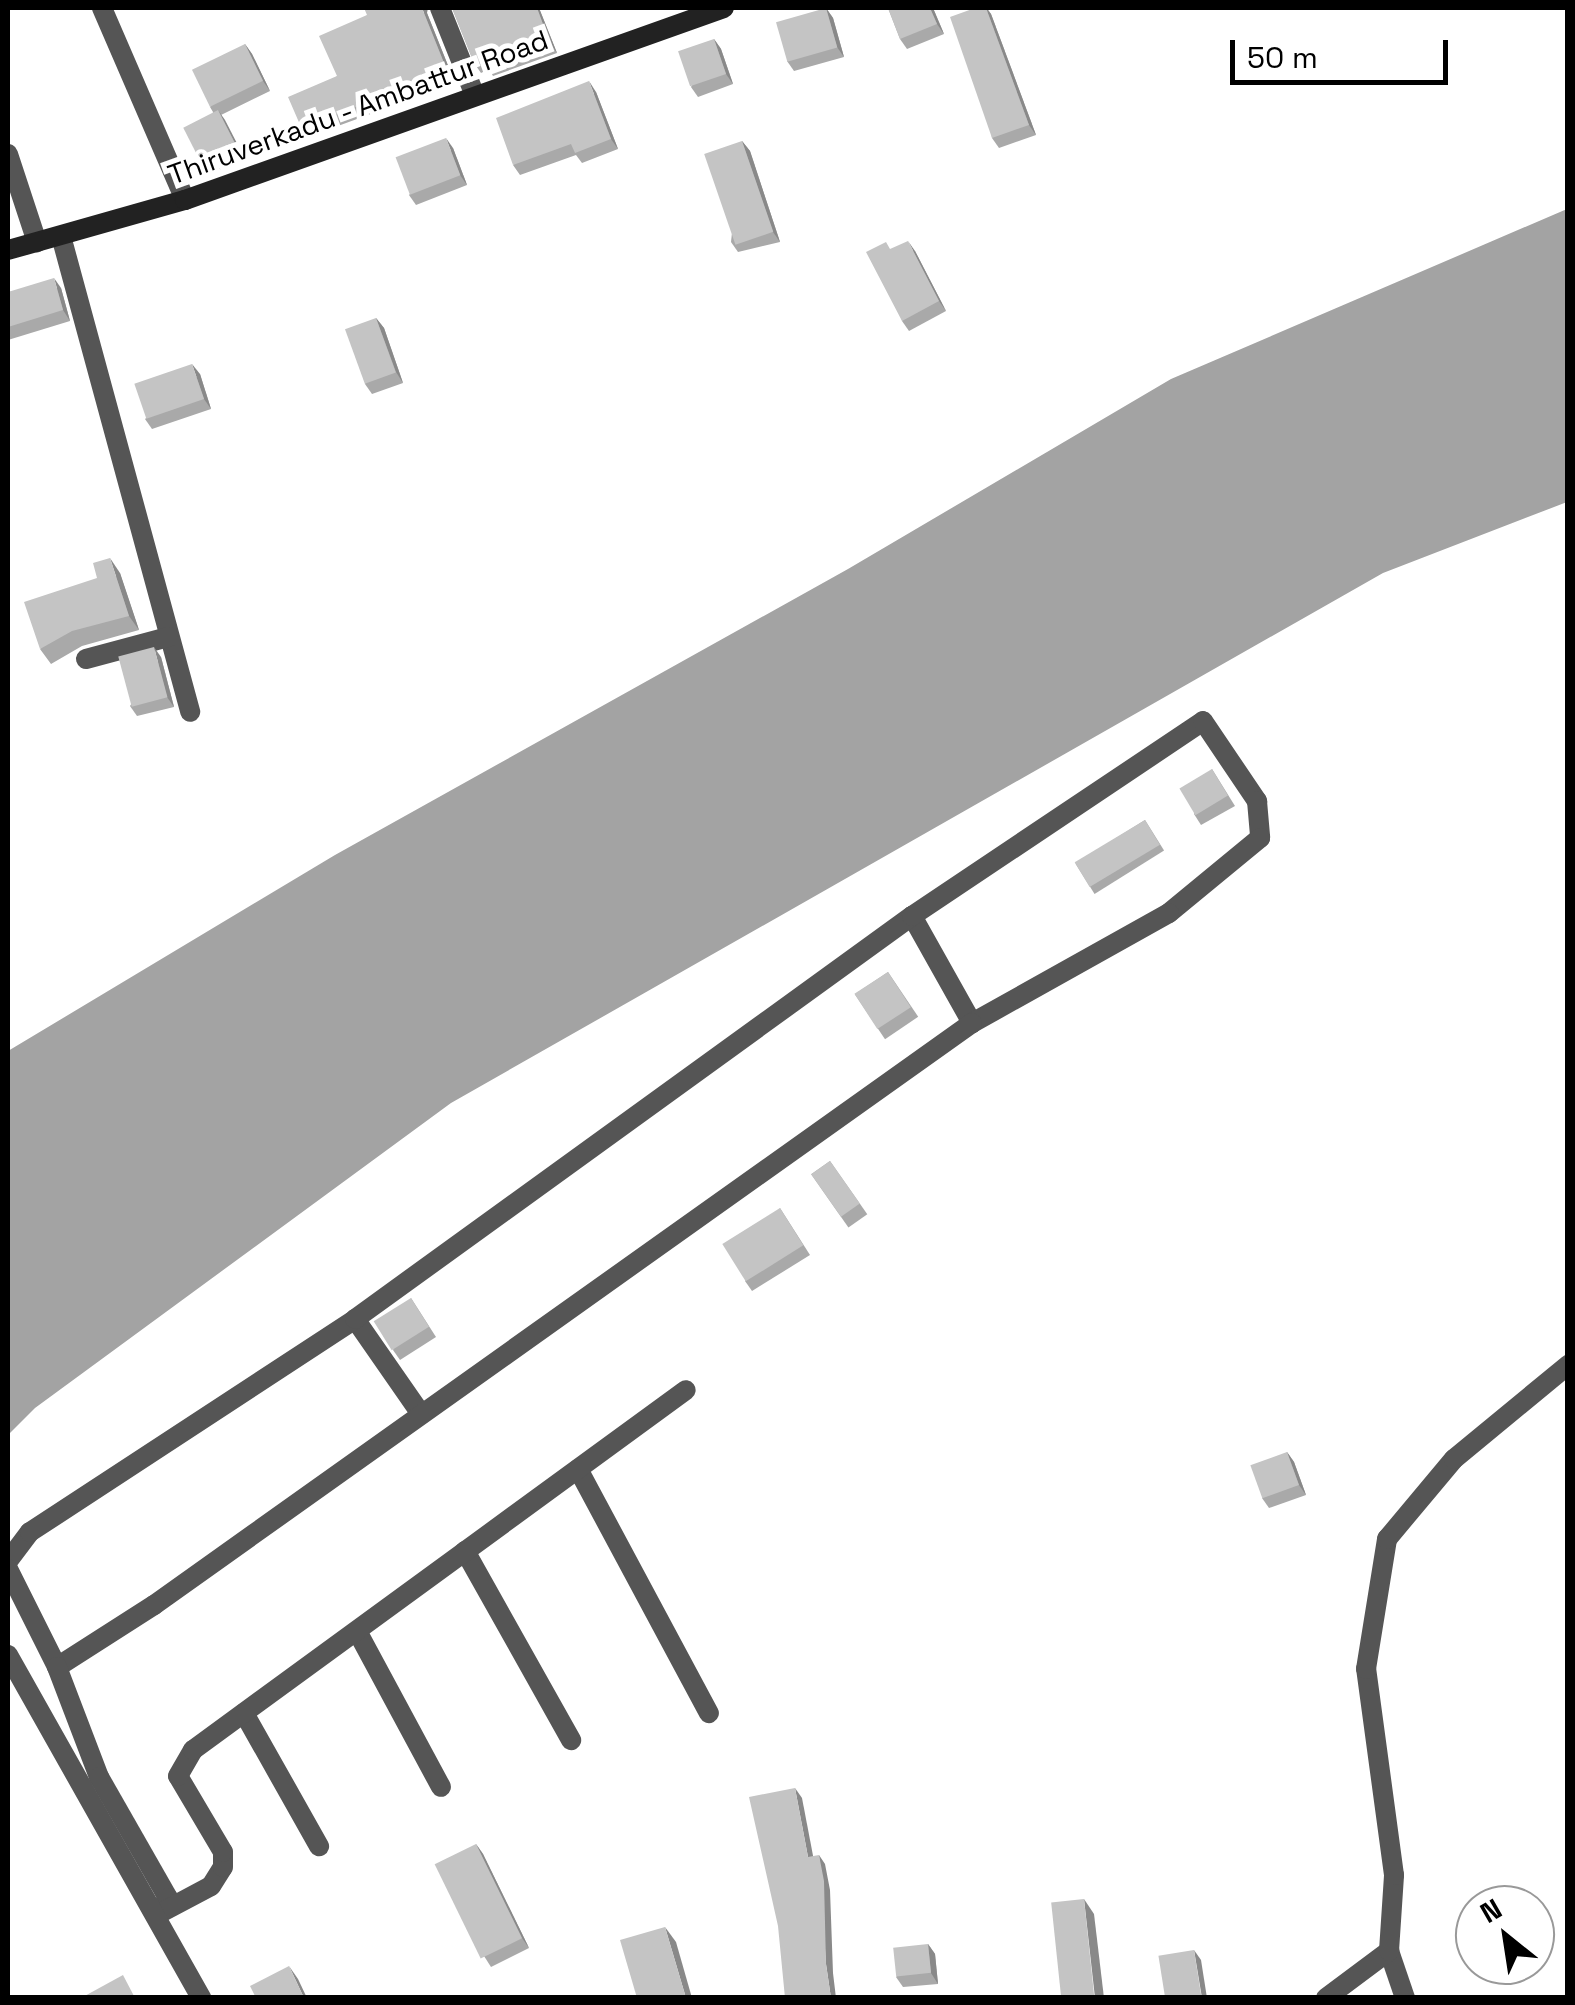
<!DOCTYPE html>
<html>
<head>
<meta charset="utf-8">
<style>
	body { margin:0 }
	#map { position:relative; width:1575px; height:2005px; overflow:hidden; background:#fff; font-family:"Space Grotesk",sans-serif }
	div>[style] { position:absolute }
	.water>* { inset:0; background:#a3a3a3 }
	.minor>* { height:20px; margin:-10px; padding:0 10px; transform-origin:10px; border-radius:10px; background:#555 }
	.tertiary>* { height:20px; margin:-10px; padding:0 10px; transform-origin:10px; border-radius:10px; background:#555 }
	.secondary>* { height:20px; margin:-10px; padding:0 10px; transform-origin:10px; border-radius:10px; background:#222 }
	.wall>* { inset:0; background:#a9a9a9; transform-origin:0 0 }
	.shaded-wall>* { inset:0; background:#898989 }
	.building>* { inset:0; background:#c4c4c4; transform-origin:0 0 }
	span { translate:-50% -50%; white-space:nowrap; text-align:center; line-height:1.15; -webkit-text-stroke:10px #fff; paint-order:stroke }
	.street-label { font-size:28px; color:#000 }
	.frame { position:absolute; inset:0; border:10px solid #000; pointer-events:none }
	.north { position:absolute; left:1455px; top:1885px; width:100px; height:100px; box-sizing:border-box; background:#fff; border:2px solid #999; border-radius:50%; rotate:330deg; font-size:28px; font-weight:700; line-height:40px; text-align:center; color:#000 }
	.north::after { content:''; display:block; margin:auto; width:35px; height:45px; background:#000; clip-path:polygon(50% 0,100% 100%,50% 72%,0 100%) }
	.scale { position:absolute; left:1230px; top:40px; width:218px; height:45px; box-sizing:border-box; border:5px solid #000; border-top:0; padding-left:12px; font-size:30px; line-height:35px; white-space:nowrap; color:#000; -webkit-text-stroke:8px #fff; paint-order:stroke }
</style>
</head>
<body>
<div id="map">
	<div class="water">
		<i style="clip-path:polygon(1567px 209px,1567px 502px,1383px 573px,451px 1103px,35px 1408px,8px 1435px,8px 1051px,335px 855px,848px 569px,1171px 379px)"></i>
	</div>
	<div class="minor">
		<i style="left:102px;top:8px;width:209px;rotate:66.6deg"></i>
		<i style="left:440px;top:8px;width:92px;rotate:68.2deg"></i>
		<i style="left:8px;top:154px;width:93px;rotate:71.8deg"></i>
		<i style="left:61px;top:236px;width:493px;rotate:74.8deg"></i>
		<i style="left:86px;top:659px;width:85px;rotate:-15deg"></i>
		<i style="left:912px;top:916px;width:123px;rotate:60.7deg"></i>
		<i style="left:355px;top:1319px;width:116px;rotate:55.2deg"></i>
		<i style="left:578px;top:1469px;width:277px;rotate:61.8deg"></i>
		<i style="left:465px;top:1551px;width:217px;rotate:60.7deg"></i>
		<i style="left:8px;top:1561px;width:36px;rotate:-53deg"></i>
		<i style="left:30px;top:1532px;width:389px;rotate:-33.2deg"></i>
		<i style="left:355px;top:1319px;width:688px;rotate:-35.89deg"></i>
		<i style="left:912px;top:916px;width:350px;rotate:-33.8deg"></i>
		<i style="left:1203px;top:721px;width:97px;rotate:56deg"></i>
		<i style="left:1257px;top:801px;width:37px;rotate:85deg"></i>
		<i style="left:1260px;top:838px;width:118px;rotate:140.5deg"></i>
		<i style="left:1169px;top:913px;width:226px;rotate:150.8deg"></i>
		<i style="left:972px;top:1023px;width:1004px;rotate:144.57deg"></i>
		<i style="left:154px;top:1605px;width:115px;rotate:147.4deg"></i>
		<i style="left:8px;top:1569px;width:110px;rotate:63.4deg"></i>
		<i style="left:57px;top:1667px;width:118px;rotate:69.1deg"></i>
		<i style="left:99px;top:1777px;width:139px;rotate:60.3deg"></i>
		<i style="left:168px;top:1898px;width:19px;rotate:122deg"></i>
		<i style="left:357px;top:1631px;width:177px;rotate:61.7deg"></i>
		<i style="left:244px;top:1713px;width:153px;rotate:60.6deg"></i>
		<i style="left:164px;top:1911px;width:53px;rotate:-28deg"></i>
		<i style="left:211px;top:1886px;width:22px;rotate:-58deg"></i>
		<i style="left:223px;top:1867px;width:15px;rotate:-90deg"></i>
		<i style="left:223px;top:1852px;width:88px;rotate:-120.6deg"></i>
		<i style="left:178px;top:1776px;width:30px;rotate:-60deg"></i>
		<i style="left:193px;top:1750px;width:610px;rotate:-36.14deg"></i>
	</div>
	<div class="tertiary">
		<i style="left:8px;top:1655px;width:394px;rotate:60.6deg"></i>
		<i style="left:1389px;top:1951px;width:50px;rotate:71.2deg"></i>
		<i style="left:1326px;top:1998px;width:79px;rotate:-36.7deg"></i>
		<i style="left:1389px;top:1951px;width:76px;rotate:-86.2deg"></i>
		<i style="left:1394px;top:1875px;width:208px;rotate:-97.7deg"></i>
		<i style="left:1366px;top:1669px;width:132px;rotate:-80.8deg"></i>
		<i style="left:1387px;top:1539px;width:104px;rotate:-50.1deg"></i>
		<i style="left:1454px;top:1459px;width:148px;rotate:-39.5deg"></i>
	</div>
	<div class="secondary">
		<i style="left:8px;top:250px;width:184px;rotate:-15.8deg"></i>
		<i style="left:185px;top:200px;width:572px;rotate:-19.61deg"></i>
	</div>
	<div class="wall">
		<i style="clip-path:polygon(452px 8px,539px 8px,557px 53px,493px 76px,489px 69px,481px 73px,474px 63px)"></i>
		<i style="clip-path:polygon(826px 8px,833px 18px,844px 57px,794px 71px,787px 61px)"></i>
		<i style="clip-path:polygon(888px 8px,933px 8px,944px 34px,907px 49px,900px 39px)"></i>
		<i style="clip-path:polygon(975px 8px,987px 8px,991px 14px,1036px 135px,999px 148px,992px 138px)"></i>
		<i style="clip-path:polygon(427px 13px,455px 83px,308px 137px,301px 127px,337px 76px,367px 15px)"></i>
		<i style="clip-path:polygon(714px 39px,721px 49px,733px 84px,698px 97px,691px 87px)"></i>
		<i style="clip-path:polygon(245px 44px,252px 54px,270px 91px,221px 115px,244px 157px,209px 175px,202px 165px,213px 112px,210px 107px)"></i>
		<i style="clip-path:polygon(596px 92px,618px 149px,582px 163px,576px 155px,520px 175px,513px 165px)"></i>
		<i style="clip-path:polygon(742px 141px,750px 151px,780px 242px,738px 252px,731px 242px)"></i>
		<i style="clip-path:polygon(453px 148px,467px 185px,416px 205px,409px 195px)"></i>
		<i style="clip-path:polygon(891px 249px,915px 251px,946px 311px,909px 331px,902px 321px)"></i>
		<i style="clip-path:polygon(61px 288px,70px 321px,8px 340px,8px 292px)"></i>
		<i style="clip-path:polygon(376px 318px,384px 328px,403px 383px,372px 394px,365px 384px)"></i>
		<i style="clip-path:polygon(200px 374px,211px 409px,152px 429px,145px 419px)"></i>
		<i style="clip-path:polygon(120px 573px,139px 630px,82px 646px,51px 664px,40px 649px)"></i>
		<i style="clip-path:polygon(161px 657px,174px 707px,137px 716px,130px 706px)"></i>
		<i style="clip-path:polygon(1212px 769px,1235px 806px,1201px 825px,1194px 814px)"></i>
		<i style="left:1145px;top:820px;width:36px;height:82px;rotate:58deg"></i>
		<i style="left:888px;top:972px;width:54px;height:40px;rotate:56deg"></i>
		<i style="left:830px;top:1161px;width:65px;height:23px;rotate:55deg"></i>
		<i style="clip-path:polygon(780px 1208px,810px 1255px,752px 1291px,745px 1281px)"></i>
		<i style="clip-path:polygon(411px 1298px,436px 1337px,400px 1360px,393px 1350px)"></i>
		<i style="clip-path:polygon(1287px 1452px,1294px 1462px,1306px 1495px,1269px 1508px,1262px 1498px)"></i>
		<i style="clip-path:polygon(476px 1844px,483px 1854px,529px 1948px,491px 1967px,484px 1956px)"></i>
		<i style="clip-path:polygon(928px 1944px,935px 1954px,938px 1984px,903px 1987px,896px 1977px)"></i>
	</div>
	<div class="shaded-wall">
		<i style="clip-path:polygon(422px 8px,428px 8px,427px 13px,455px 83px,448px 73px)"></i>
		<i style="clip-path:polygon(537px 8px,539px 8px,557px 53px,550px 43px)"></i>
		<i style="clip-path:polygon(826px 8px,833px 18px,844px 57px,837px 47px)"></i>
		<i style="clip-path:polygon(930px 8px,933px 8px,944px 34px,937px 24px)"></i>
		<i style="clip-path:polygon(986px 8px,991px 14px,1036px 135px,1029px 125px)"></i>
		<i style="clip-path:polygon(714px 39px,721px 49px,733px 84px,726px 74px)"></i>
		<i style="clip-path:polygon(245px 44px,252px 54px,270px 91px,263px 81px)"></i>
		<i style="clip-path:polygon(589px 81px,596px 92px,618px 149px,611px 139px)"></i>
		<i style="clip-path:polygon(218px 110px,225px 120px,244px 157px,237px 147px)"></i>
		<i style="clip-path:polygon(446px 138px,453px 148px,467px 185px,460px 175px)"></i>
		<i style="clip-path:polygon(742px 141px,750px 151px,780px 242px,773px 232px)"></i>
		<i style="clip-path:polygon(908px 241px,915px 251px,946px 311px,939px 301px)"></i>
		<i style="clip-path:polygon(54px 278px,61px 288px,70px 321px,63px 310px)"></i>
		<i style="clip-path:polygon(376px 318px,384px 328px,403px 383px,396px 372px)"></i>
		<i style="clip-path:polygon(192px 364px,200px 374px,211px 409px,204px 399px)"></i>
		<i style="clip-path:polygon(110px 558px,120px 573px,139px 630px,129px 616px)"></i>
		<i style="clip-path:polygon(154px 647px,161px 657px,174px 707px,167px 697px)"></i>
		<i style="clip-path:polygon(1287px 1452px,1294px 1462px,1306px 1495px,1299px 1485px)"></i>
		<i style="clip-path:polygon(795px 1788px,802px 1798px,815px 1866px,808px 1857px)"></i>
		<i style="clip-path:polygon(476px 1844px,483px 1854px,529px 1948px,522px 1938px)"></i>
		<i style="clip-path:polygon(819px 1855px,825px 1864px,830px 1890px,833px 1973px,836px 1998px,831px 1998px,826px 1964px)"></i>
		<i style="clip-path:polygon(1084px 1899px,1094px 1914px,1104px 1998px,1095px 1998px)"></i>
		<i style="clip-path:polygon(665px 1927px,676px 1942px,692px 1998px,686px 1998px)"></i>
		<i style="clip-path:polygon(928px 1944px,935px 1954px,938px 1984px,931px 1973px)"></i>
		<i style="clip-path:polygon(1194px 1950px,1201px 1960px,1207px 1998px,1202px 1998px)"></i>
		<i style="clip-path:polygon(289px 1966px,298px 1979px,307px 1998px,304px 1998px)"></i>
	</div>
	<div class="building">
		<i style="clip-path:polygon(364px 8px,422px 8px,448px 73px,301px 127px,288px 97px,337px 76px,319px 36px,367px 15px)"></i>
		<i style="clip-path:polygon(452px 8px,537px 8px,550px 43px,486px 65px,484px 59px,474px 63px)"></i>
		<i style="left:826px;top:8px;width:41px;height:52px;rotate:74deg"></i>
		<i style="clip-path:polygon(888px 8px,930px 8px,937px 24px,900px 39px)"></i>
		<i style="clip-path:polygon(975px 8px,986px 8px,1029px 125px,992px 138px,950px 17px)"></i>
		<i style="left:714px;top:39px;width:37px;height:38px;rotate:71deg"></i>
		<i style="left:245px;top:44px;width:41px;height:59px;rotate:64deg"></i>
		<i style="clip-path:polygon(589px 81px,611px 139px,575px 153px,571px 144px,513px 165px,496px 118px)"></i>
		<i style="left:218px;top:110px;width:42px;height:39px;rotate:63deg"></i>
		<i style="left:446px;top:138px;width:40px;height:54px;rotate:69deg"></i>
		<i style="left:742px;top:141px;width:96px;height:40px;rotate:71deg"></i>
		<i style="clip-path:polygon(908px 241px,939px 301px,902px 321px,866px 252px,886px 242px,890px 249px)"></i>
		<i style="clip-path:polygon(54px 278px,63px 310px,8px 327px,8px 292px)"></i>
		<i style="left:376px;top:318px;width:58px;height:33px;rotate:70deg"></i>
		<i style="left:192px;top:364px;width:37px;height:61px;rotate:71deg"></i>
		<i style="clip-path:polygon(110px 558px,129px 616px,72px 631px,40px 649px,24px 602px,97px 578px,93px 563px)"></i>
		<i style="left:154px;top:647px;width:52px;height:37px;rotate:75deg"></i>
		<i style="left:1212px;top:769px;width:31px;height:38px;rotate:59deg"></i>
		<i style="left:1145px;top:820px;width:29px;height:82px;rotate:59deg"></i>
		<i style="left:888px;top:972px;width:42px;height:40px;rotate:57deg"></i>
		<i style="left:830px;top:1161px;width:52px;height:23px;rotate:55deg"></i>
		<i style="left:780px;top:1208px;width:44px;height:68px;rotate:58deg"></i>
		<i style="left:411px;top:1298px;width:34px;height:44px;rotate:58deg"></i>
		<i style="left:1287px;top:1452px;width:35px;height:39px;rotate:70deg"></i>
		<i style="clip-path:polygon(795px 1788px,808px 1857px,819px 1855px,824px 1881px,826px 1964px,831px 1998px,785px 1998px,778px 1926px,749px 1797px)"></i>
		<i style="left:476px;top:1844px;width:105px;height:46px;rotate:64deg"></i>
		<i style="left:1084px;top:1899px;width:100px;height:33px;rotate:84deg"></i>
		<i style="clip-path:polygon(665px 1927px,686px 1998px,637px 1998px,620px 1940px)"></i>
		<i style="left:928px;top:1944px;width:29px;height:35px;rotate:84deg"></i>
		<i style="left:1194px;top:1950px;width:49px;height:36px;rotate:81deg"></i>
		<i style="clip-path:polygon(289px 1966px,304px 1998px,256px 1998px,250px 1986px)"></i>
		<i style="clip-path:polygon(123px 1975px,135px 1998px,81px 1998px)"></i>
	</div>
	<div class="street-label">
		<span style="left:358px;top:107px;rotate:-20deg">Thiruverkadu - Ambattur Road</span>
	</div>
	<div class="frame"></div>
	<div class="north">N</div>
	<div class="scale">50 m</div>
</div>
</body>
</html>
